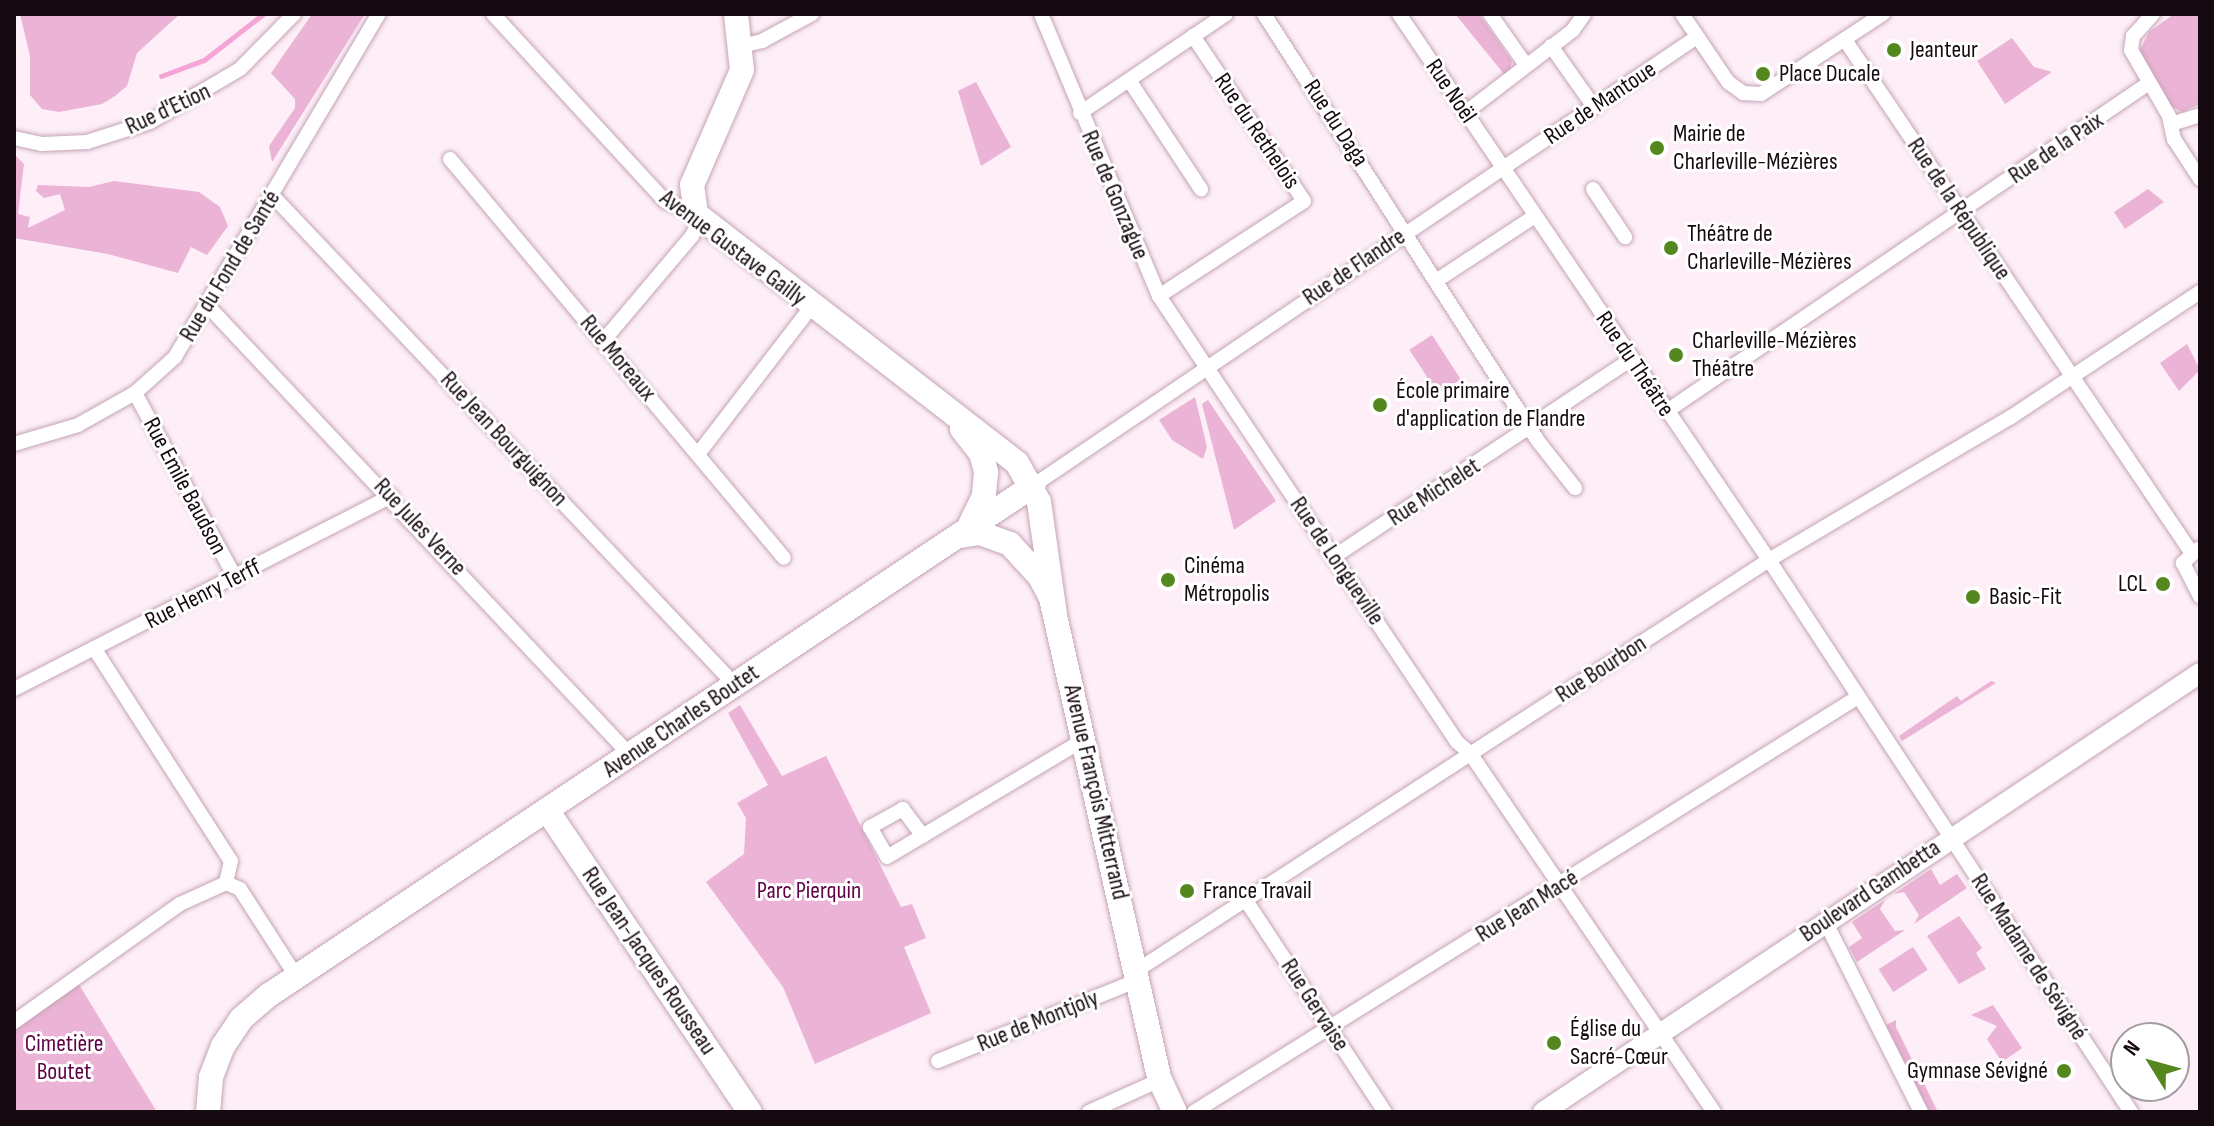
<!DOCTYPE html>
<html>
<head>
<meta charset="utf-8">
<style>
	body { margin:0 }
	#map { position:relative; width:2214px; height:1126px; overflow:hidden; background:#fdeef7; font-family:"Sofia Sans Condensed",sans-serif }
	div>[style] { position:absolute }
	.green>* { inset:0; background:#ebb3d5; transform-origin:0 0 }
	.stream>* { height:5px; margin:-2.5px; padding:0 2.5px; transform-origin:2.5px; border-radius:2.5px; background:#f4a5d5 }
	.roads { filter:drop-shadow(0 0 2px #c5a4b7) drop-shadow(0 0 2px #c5a4b7) }
	.street>* { height:14px; margin:-7px; padding:0 7px; transform-origin:7px; border-radius:7px; background:#fff }
	.secondary>* { height:20px; margin:-10px; padding:0 10px; transform-origin:10px; border-radius:10px; background:#fff }
	.primary>* { height:24px; margin:-12px; padding:0 12px; transform-origin:12px; border-radius:12px; background:#fff }
	.dots>* { width:22px; height:22px; translate:-50% -50%; box-sizing:border-box; border:4px solid #fff; border-radius:50% }
	span { translate:-50% -50%; white-space:nowrap; text-align:center; line-height:1.15; -webkit-text-stroke:6px #fff; paint-order:stroke }
	.poi-label { font-size:24px; color:#160a11 }
	.left { translate:0 -50%; text-align:left }
	.right { translate:-100% -50%; text-align:right }
	.street-label { font-size:24px; color:#160a11 }
	.park-label { font-size:24px; color:#5e0046 }
	.frame { position:absolute; inset:0; border:16px solid #160a11; pointer-events:none }
	.north { position:absolute; left:2110px; top:1022px; width:80px; height:80px; box-sizing:border-box; background:#fff; border:2px solid #a29da0; border-radius:50%; rotate:307deg; font-size:22px; font-weight:700; line-height:32px; text-align:center; color:#160a11 }
	.north::after { content:''; display:block; margin:auto; width:28px; height:36px; background:#54871d; clip-path:polygon(50% 0,100% 100%,50% 72%,0 100%) }
</style>
</head>
<body>
<div id="map">
	<div class="green">
		<i style="clip-path:polygon(20px 14px,180px 14px,137px 53px,127px 86px,115px 96px,102px 104px,59px 112px,42px 109px,30px 95px,30px 56px)"></i>
		<i style="clip-path:polygon(312px 14px,365px 14px,272px 162px,269px 146px,295px 108px,295px 99px,271px 73px)"></i>
		<i style="clip-path:polygon(1455px 14px,1479px 14px,1512px 61px,1510px 72px,1504px 74px)"></i>
		<i style="clip-path:polygon(2174px 14px,2200px 14px,2200px 104px,2182px 112px,2169px 105px,2139px 52px,2149px 32px)"></i>
		<i style="clip-path:polygon(2012px 38px,2034px 67px,2052px 72px,2005px 104px,1977px 61px)"></i>
		<i style="clip-path:polygon(976px 82px,1011px 147px,981px 166px,958px 91px)"></i>
		<i style="clip-path:polygon(14px 154px,24px 164px,18px 214px,30px 217px,28px 228px,65px 210px,60px 194px,44px 198px,36px 191px,38px 185px,89px 187px,114px 181px,199px 192px,220px 207px,228px 226px,207px 255px,191px 247px,178px 273px,108px 254px,14px 238px)"></i>
		<i style="clip-path:polygon(2148px 189px,2164px 202px,2125px 229px,2114px 212px)"></i>
		<i style="left:1432px;top:335px;width:53px;height:27px;rotate:57deg"></i>
		<i style="clip-path:polygon(2187px 344px,2200px 370px,2179px 391px,2160px 363px)"></i>
		<i style="clip-path:polygon(1195px 397px,1207px 447px,1203px 459px,1172px 440px,1159px 420px)"></i>
		<i style="clip-path:polygon(1208px 400px,1276px 501px,1234px 530px,1202px 404px)"></i>
		<i style="clip-path:polygon(1991px 681px,1996px 683px,1902px 741px,1899px 736px,1957px 696px,1961px 701px)"></i>
		<i style="clip-path:polygon(740px 705px,782px 776px,826px 756px,901px 907px,912px 904px,926px 938px,904px 947px,931px 1013px,815px 1064px,783px 987px,706px 882px,744px 854px,746px 818px,737px 803px,768px 785px,728px 713px)"></i>
		<i style="clip-path:polygon(1931px 869px,1940px 885px,1957px 874px,1967px 888px,1914px 924px,1919px 915px,1904px 892px,1894px 894px)"></i>
		<i style="clip-path:polygon(1885px 900px,1880px 909px,1895px 931px,1905px 930px,1857px 962px,1849px 947px,1862px 938px,1852px 922px)"></i>
		<i style="clip-path:polygon(1959px 916px,1982px 948px,1976px 953px,1986px 969px,1959px 984px,1927px 936px)"></i>
		<i style="left:1913px;top:947px;width:27px;height:41px;rotate:57deg"></i>
		<i style="clip-path:polygon(78px 983px,157px 1112px,14px 1112px,14px 1031px)"></i>
		<i style="clip-path:polygon(1993px 1005px,2022px 1048px,2002px 1062px,1987px 1039px,1997px 1026px,1971px 1015px)"></i>
		<i style="clip-path:polygon(1896px 1020px,1896px 1027px,1938px 1112px,1929px 1112px,1886px 1025px)"></i>
	</div>
	<div class="stream">
		<i style="left:161px;top:76px;width:46px;rotate:-20.4deg"></i>
		<i style="left:204px;top:60px;width:75px;rotate:-37.9deg"></i>
	</div>
	<div class="roads">
		<div class="street">
			<i style="left:493px;top:14px;width:254px;rotate:47.4deg"></i>
			<i style="left:665px;top:201px;width:34px;rotate:23deg"></i>
			<i style="left:1041px;top:14px;width:306px;rotate:67.3deg"></i>
			<i style="left:1159px;top:296px;width:536px;rotate:56.25deg"></i>
			<i style="left:1457px;top:742px;width:17px;rotate:40deg"></i>
			<i style="left:1470px;top:753px;width:434px;rotate:55.8deg"></i>
			<i style="left:1264px;top:14px;width:507px;rotate:57.31deg"></i>
			<i style="left:1538px;top:441px;width:60px;rotate:51.8deg"></i>
			<i style="left:1399px;top:14px;width:663px;rotate:55.88deg"></i>
			<i style="left:1771px;top:563px;width:657px;rotate:56.75deg"></i>
			<i style="left:1490px;top:14px;width:62px;rotate:54.8deg"></i>
			<i style="left:1682px;top:14px;width:82px;rotate:55.9deg"></i>
			<i style="left:1728px;top:82px;width:19px;rotate:36deg"></i>
			<i style="left:1743px;top:93px;width:18px;rotate:3deg"></i>
			<i style="left:1761px;top:94px;width:146px;rotate:-33.3deg"></i>
			<i style="left:2153px;top:14px;width:30px;rotate:132deg"></i>
			<i style="left:2133px;top:36px;width:14px;rotate:98deg"></i>
			<i style="left:2131px;top:50px;width:76px;rotate:60.1deg"></i>
			<i style="left:2169px;top:116px;width:24px;rotate:78deg"></i>
			<i style="left:2174px;top:139px;width:48px;rotate:57deg"></i>
			<i style="left:1845px;top:40px;width:618px;rotate:55.95deg"></i>
			<i style="left:741px;top:46px;width:22px;rotate:-13deg"></i>
			<i style="left:762px;top:41px;width:57px;rotate:-28.4deg"></i>
			<i style="left:1551px;top:46px;width:75px;rotate:54.8deg"></i>
			<i style="left:1129px;top:80px;width:131px;rotate:56.6deg"></i>
			<i style="left:1080px;top:113px;width:176px;rotate:-34.1deg"></i>
			<i style="left:1465px;top:113px;width:136px;rotate:-37.5deg"></i>
			<i style="left:1573px;top:30px;width:19px;rotate:-55deg"></i>
			<i style="left:2171px;top:124px;width:30px;rotate:-17deg"></i>
			<i style="left:14px;top:138px;width:29px;rotate:12deg"></i>
			<i style="left:42px;top:144px;width:45px;rotate:-2.5deg"></i>
			<i style="left:87px;top:142px;width:66px;rotate:-17.6deg"></i>
			<i style="left:150px;top:122px;width:104px;rotate:-30.5deg"></i>
			<i style="left:240px;top:69px;width:77px;rotate:-45.5deg"></i>
			<i style="left:450px;top:159px;width:520px;rotate:50.07deg"></i>
			<i style="left:1593px;top:189px;width:58px;rotate:56.3deg"></i>
			<i style="left:272px;top:195px;width:674px;rotate:46.62deg"></i>
			<i style="left:1439px;top:279px;width:115px;rotate:-33.3deg"></i>
			<i style="left:1159px;top:296px;width:173px;rotate:-33.2deg"></i>
			<i style="left:1304px;top:201px;width:199px;rotate:-123.9deg"></i>
			<i style="left:207px;top:305px;width:618px;rotate:46.77deg"></i>
			<i style="left:604px;top:340px;width:136px;rotate:-49.8deg"></i>
			<i style="left:692px;top:236px;width:19px;rotate:-65deg"></i>
			<i style="left:135px;top:393px;width:212px;rotate:61.5deg"></i>
			<i style="left:1667px;top:411px;width:583px;rotate:-34.24deg"></i>
			<i style="left:14px;top:444px;width:67px;rotate:-16.5deg"></i>
			<i style="left:78px;top:425px;width:65px;rotate:-29.3deg"></i>
			<i style="left:135px;top:393px;width:54px;rotate:-42deg"></i>
			<i style="left:175px;top:357px;width:399px;rotate:-59.3deg"></i>
			<i style="left:698px;top:454px;width:187px;rotate:-52.4deg"></i>
			<i style="left:1034px;top:485px;width:800px;rotate:-34.05deg"></i>
			<i style="left:2198px;top:549px;width:21px;rotate:137deg"></i>
			<i style="left:2183px;top:563px;width:38px;rotate:63deg"></i>
			<i style="left:1335px;top:556px;width:356px;rotate:-33.6deg"></i>
			<i style="left:94px;top:648px;width:253px;rotate:57.3deg"></i>
			<i style="left:231px;top:861px;width:23px;rotate:103deg"></i>
			<i style="left:14px;top:689px;width:424px;rotate:-27.1deg"></i>
			<i style="left:923px;top:836px;width:34px;rotate:-127deg"></i>
			<i style="left:903px;top:809px;width:38px;rotate:151deg"></i>
			<i style="left:870px;top:827px;width:34px;rotate:60deg"></i>
			<i style="left:887px;top:857px;width:230px;rotate:-30.8deg"></i>
			<i style="left:226px;top:883px;width:15px;rotate:23deg"></i>
			<i style="left:240px;top:889px;width:103px;rotate:57.2deg"></i>
			<i style="left:1245px;top:899px;width:255px;rotate:56.7deg"></i>
			<i style="left:1825px;top:921px;width:214px;rotate:63.3deg"></i>
			<i style="left:1136px;top:971px;width:755px;rotate:-33deg"></i>
			<i style="left:1769px;top:560px;width:281px;rotate:-30.6deg"></i>
			<i style="left:2011px;top:417px;width:227px;rotate:-33.5deg"></i>
			<i style="left:14px;top:1022px;width:204px;rotate:-35.4deg"></i>
			<i style="left:180px;top:904px;width:51px;rotate:-24.5deg"></i>
			<i style="left:938px;top:1061px;width:216px;rotate:-22deg"></i>
			<i style="left:1089px;top:1112px;width:78px;rotate:-24.3deg"></i>
			<i style="left:1194px;top:1112px;width:783px;rotate:-32.01deg"></i>
		</div>
		<div class="secondary">
			<i style="left:1543px;top:1112px;width:790px;rotate:-33.75deg"></i>
		</div>
		<div class="primary">
			<i style="left:736px;top:14px;width:56px;rotate:83.9deg"></i>
			<i style="left:742px;top:70px;width:125px;rotate:113.5deg"></i>
			<i style="left:692px;top:185px;width:29px;rotate:82deg"></i>
			<i style="left:696px;top:214px;width:406px;rotate:37.8deg"></i>
			<i style="left:1017px;top:463px;width:45px;rotate:60.6deg"></i>
			<i style="left:1039px;top:502px;width:113px;rotate:81.9deg"></i>
			<i style="left:962px;top:429px;width:31px;rotate:52deg"></i>
			<i style="left:981px;top:453px;width:20px;rotate:75deg"></i>
			<i style="left:986px;top:472px;width:24px;rotate:95deg"></i>
			<i style="left:984px;top:496px;width:37px;rotate:116deg"></i>
			<i style="left:960px;top:536px;width:20px;rotate:-9deg"></i>
			<i style="left:980px;top:533px;width:32px;rotate:20deg"></i>
			<i style="left:1010px;top:544px;width:45px;rotate:47.7deg"></i>
			<i style="left:1040px;top:577px;width:24px;rotate:62deg"></i>
			<i style="left:1051px;top:598px;width:494px;rotate:77.3deg"></i>
			<i style="left:1160px;top:1080px;width:35px;rotate:65deg"></i>
			<i style="left:547px;top:810px;width:364px;rotate:56.1deg"></i>
			<i style="left:208px;top:1112px;width:35px;rotate:-85deg"></i>
			<i style="left:211px;top:1077px;width:33px;rotate:-69deg"></i>
			<i style="left:223px;top:1046px;width:32px;rotate:-56deg"></i>
			<i style="left:241px;top:1019px;width:37px;rotate:-41deg"></i>
			<i style="left:269px;top:995px;width:919px;rotate:-33.69deg"></i>
		</div>
	</div>
	<div class="dots">
		<i style="left:1894px;top:50px;background:#54871d"></i>
		<i style="left:1763px;top:74px;background:#54871d"></i>
		<i style="left:1657px;top:148px;background:#54871d"></i>
		<i style="left:1671px;top:248px;background:#54871d"></i>
		<i style="left:1676px;top:355px;background:#54871d"></i>
		<i style="left:1380px;top:405px;background:#54871d"></i>
		<i style="left:1168px;top:580px;background:#54871d"></i>
		<i style="left:2163px;top:584px;background:#54871d"></i>
		<i style="left:1973px;top:597px;background:#54871d"></i>
		<i style="left:1187px;top:891px;background:#54871d"></i>
		<i style="left:1554px;top:1043px;background:#54871d"></i>
		<i style="left:2064px;top:1071px;background:#54871d"></i>
	</div>
	<div class="poi-label">
		<span class="left" style="left:1910px;top:50px">Jeanteur</span>
		<span class="left" style="left:1779px;top:74px">Place Ducale</span>
		<span class="left" style="left:1673px;top:148px">Mairie de<br>Charleville-Mézières</span>
		<span class="left" style="left:1687px;top:248px">Théâtre de<br>Charleville-Mézières</span>
		<span class="left" style="left:1692px;top:355px">Charleville-Mézières<br>Théâtre</span>
		<span class="left" style="left:1396px;top:405px">École primaire<br>d'application de Flandre</span>
		<span class="left" style="left:1184px;top:580px">Cinéma<br>Métropolis</span>
		<span class="right" style="left:2147px;top:584px">LCL</span>
		<span class="left" style="left:1989px;top:597px">Basic-Fit</span>
		<span class="left" style="left:1203px;top:891px">France Travail</span>
		<span class="left" style="left:1570px;top:1043px">Église du<br>Sacré-Cœur</span>
		<span class="right" style="left:2048px;top:1071px">Gymnase Sévigné</span>
	</div>
	<div class="street-label">
		<span style="left:1451px;top:91px;rotate:56deg">Rue Noël</span>
		<span style="left:1600px;top:103px;rotate:-34deg">Rue de Mantoue</span>
		<span style="left:168px;top:109px;rotate:-25deg">Rue d'Etion</span>
		<span style="left:1336px;top:123px;rotate:57deg">Rue du Daga</span>
		<span style="left:1257px;top:131px;rotate:56deg">Rue du Rethelois</span>
		<span style="left:2056px;top:148px;rotate:-34deg">Rue de la Paix</span>
		<span style="left:1115px;top:195px;rotate:67deg">Rue de Gonzague</span>
		<span style="left:1959px;top:209px;rotate:56deg">Rue de la République</span>
		<span style="left:733px;top:248px;rotate:37deg">Avenue Gustave Gailly</span>
		<span style="left:230px;top:266px;rotate:-59deg">Rue du Fond de Santé</span>
		<span style="left:1354px;top:267px;rotate:-34deg">Rue de Flandre</span>
		<span style="left:618px;top:358px;rotate:50deg">Rue Moreaux</span>
		<span style="left:1635px;top:364px;rotate:56deg">Rue du Théâtre</span>
		<span style="left:504px;top:439px;rotate:47deg">Rue Jean Bourguignon</span>
		<span style="left:185px;top:486px;rotate:62deg">Rue Emile Baudson</span>
		<span style="left:1434px;top:492px;rotate:-33deg">Rue Michelet</span>
		<span style="left:420px;top:527px;rotate:47deg">Rue Jules Verne</span>
		<span style="left:1337px;top:561px;rotate:56deg">Rue de Longueville</span>
		<span style="left:203px;top:594px;rotate:-27deg">Rue Henry Terff</span>
		<span style="left:1601px;top:669px;rotate:-33deg">Rue Bourbon</span>
		<span style="left:681px;top:721px;rotate:-34deg">Avenue Charles Boutet</span>
		<span style="left:1096px;top:792px;rotate:77deg">Avenue François Mitterrand</span>
		<span style="left:1870px;top:891px;rotate:-34deg">Boulevard Gambetta</span>
		<span style="left:1527px;top:906px;rotate:-32deg">Rue Jean Macé</span>
		<span style="left:2029px;top:957px;rotate:57deg">Rue Madame de Sévigné</span>
		<span style="left:649px;top:961px;rotate:56deg">Rue Jean-Jacques Rousseau</span>
		<span style="left:1315px;top:1005px;rotate:57deg">Rue Gervaise</span>
		<span style="left:1038px;top:1021px;rotate:-22deg">Rue de Montjoly</span>
	</div>
	<div class="park-label">
		<span style="left:809px;top:891px">Parc Pierquin</span>
		<span style="left:64px;top:1058px">Cimetière<br>Boutet</span>
	</div>
	<div class="frame"></div>
	<div class="north">N</div>
</div>
</body>
</html>
